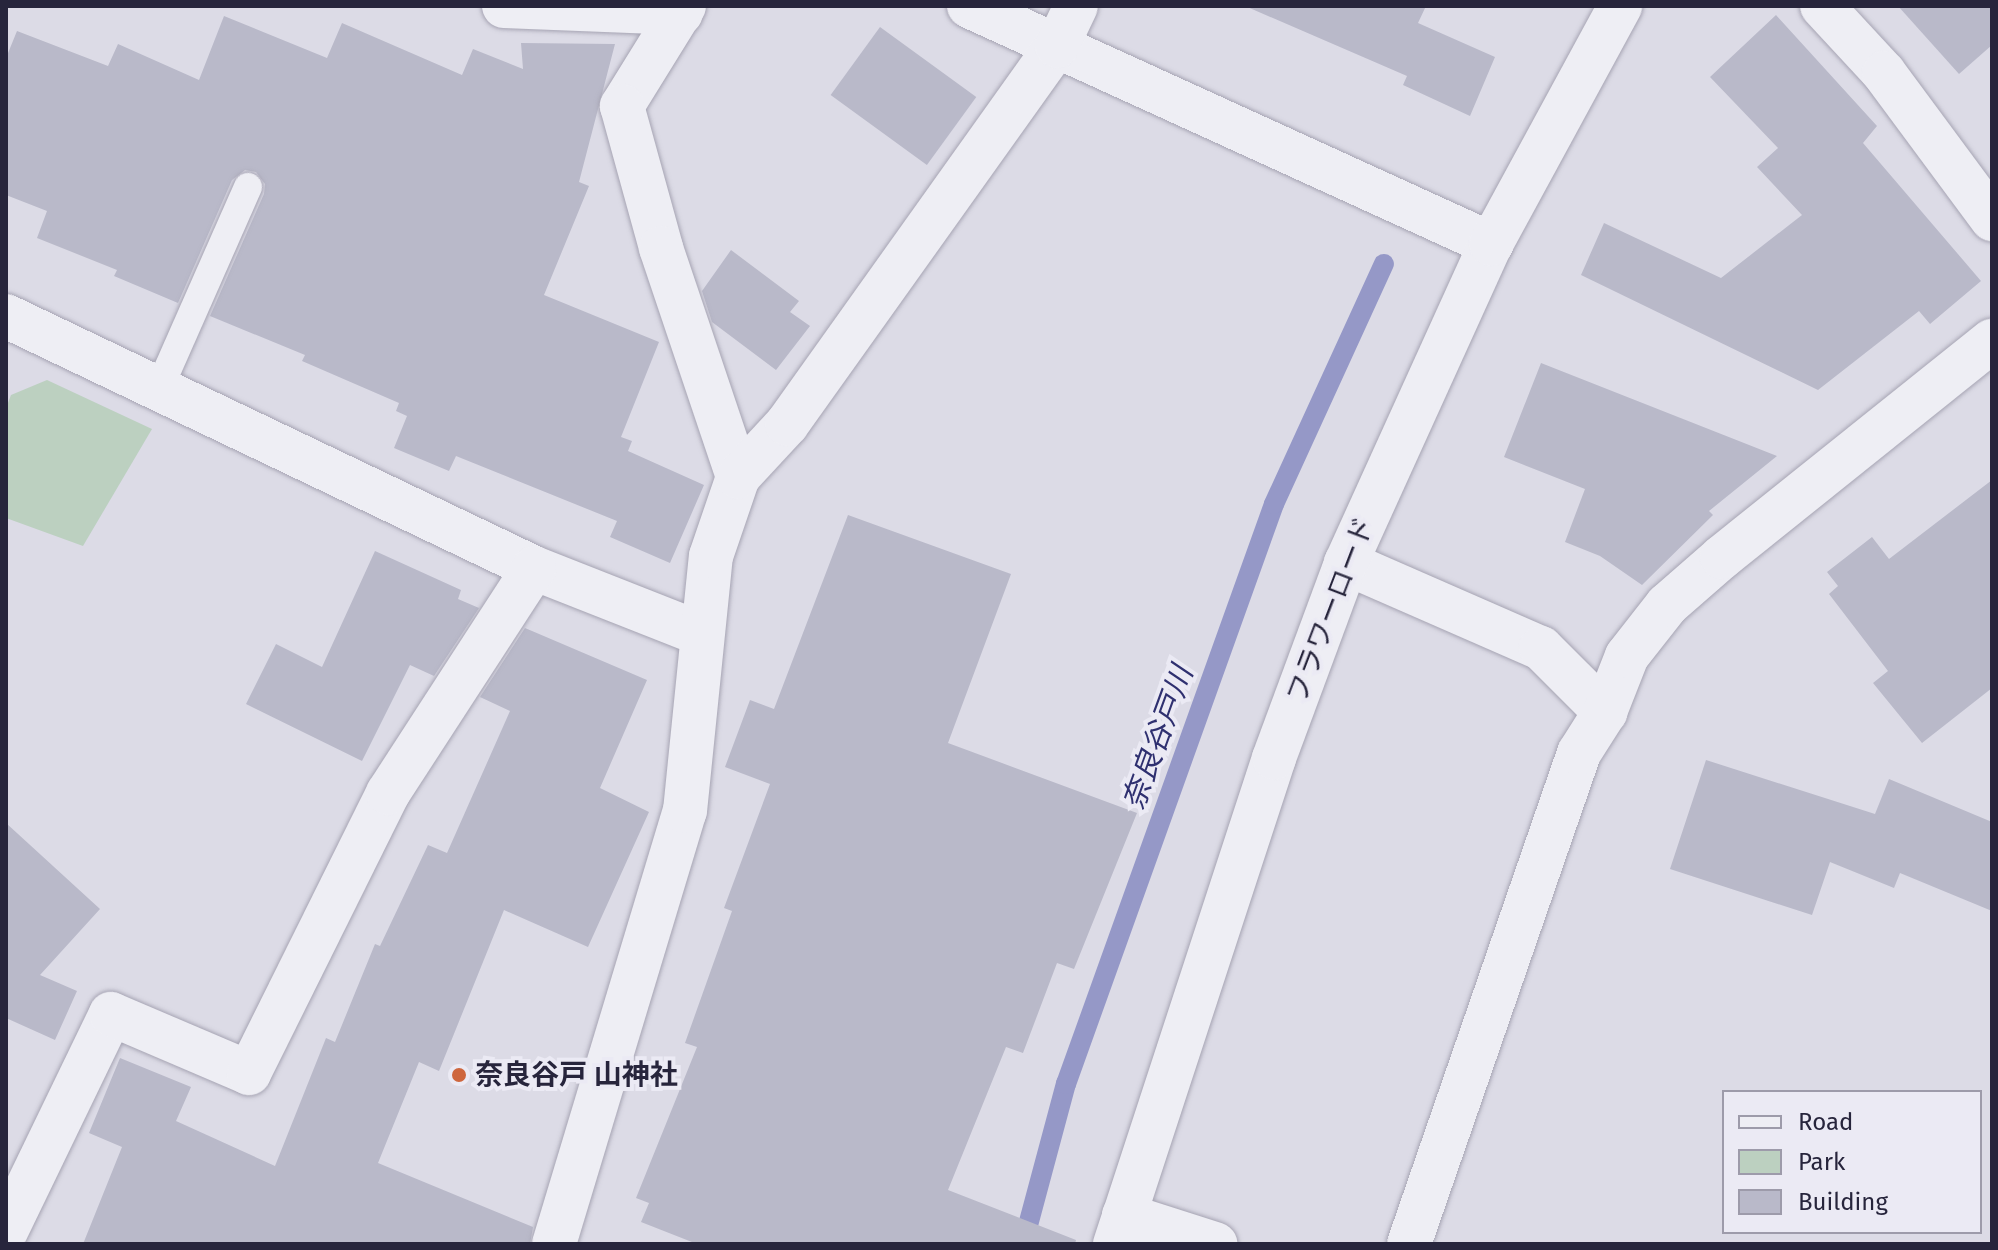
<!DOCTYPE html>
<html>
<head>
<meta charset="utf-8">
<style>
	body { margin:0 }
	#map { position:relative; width:1998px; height:1250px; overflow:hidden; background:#dcdbe6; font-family:"Fira Sans","Noto Sans JP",sans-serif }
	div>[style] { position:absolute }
	.green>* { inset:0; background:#bcd0c0 }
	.stream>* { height:20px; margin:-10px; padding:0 10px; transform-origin:10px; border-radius:10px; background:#9598c7 }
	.building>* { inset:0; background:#b9b9c9; transform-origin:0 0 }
	.roads { filter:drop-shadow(0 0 2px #a6a4b3) drop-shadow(0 0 2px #a6a4b3) }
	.service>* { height:28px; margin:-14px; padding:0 14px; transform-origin:14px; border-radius:14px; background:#eeeef4 }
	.minor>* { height:44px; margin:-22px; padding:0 22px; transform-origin:22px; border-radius:22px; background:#eeeef4 }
	.tertiary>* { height:44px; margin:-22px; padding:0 22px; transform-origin:22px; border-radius:22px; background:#eeeef4 }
	.dots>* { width:22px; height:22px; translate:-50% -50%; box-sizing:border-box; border:4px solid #ebeaf4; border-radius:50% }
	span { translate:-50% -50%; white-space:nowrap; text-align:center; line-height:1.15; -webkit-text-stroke:8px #ebeaf4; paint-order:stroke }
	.street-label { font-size:28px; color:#27253c }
	.poi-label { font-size:28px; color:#27253c; font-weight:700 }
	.left { translate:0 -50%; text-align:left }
	.water-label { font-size:30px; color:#2f3070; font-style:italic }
	.frame { position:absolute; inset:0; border:8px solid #27253c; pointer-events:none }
	.legend { position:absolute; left:1722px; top:1090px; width:260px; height:144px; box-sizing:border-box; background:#ebeaf4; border:2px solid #9d9baa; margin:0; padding:10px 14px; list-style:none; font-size:24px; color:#27253c }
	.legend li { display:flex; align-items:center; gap:16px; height:40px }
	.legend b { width:40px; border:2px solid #9d9baa }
</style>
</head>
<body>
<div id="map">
	<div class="green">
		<i style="clip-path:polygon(47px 380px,152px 429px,83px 546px,6px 518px,6px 408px,11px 395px)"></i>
	</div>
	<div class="stream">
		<i style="left:1023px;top:1244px;width:166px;rotate:-75deg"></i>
		<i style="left:1066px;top:1084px;width:616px;rotate:-70.27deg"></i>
		<i style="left:1274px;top:504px;width:264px;rotate:-65.4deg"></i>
	</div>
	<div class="building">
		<i style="clip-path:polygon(1245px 6px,1426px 6px,1418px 23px,1495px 57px,1470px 116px,1403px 85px,1407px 76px)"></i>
		<i style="clip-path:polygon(1898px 6px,1992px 6px,1992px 45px,1959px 74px)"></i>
		<i style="clip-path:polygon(1776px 15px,1877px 126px,1863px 143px,1981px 281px,1930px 324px,1919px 311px,1818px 390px,1581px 275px,1604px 223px,1721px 278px,1802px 215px,1757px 167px,1778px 148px,1710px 77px)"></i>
		<i style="clip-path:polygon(224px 16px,327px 58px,342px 23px,462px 75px,473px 49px,523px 69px,521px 43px,615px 44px,579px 182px,589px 186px,544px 295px,659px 342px,621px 437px,632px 441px,628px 451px,704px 485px,670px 563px,610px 537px,617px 521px,456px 456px,449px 471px,394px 448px,407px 416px,396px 411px,399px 403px,302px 361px,305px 355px,210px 316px,264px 194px,265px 184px,256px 172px,245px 170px,232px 180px,178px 303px,114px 276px,117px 270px,37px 238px,47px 211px,6px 195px,6px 58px,17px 31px,108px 66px,118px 44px,199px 80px)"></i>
		<i style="left:880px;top:27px;width:119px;height:84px;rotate:36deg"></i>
		<i style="clip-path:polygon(731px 250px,799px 301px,790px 312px,810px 326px,776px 370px,712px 322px,702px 291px)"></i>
		<i style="clip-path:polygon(1541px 363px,1777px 456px,1709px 511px,1713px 515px,1642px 585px,1600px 556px,1565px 542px,1585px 489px,1504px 457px)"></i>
		<i style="clip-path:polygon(1992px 480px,1992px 688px,1922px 743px,1873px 683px,1888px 671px,1829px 594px,1838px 586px,1827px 572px,1872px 537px,1889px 559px)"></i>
		<i style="clip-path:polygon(848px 515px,1011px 574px,948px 743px,1137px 813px,1074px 969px,1057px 963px,1023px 1053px,1006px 1047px,948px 1190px,1076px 1240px,1075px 1244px,697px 1244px,641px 1222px,649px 1203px,636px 1198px,697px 1047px,685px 1043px,732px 911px,724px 908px,770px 784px,725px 767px,750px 700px,774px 709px)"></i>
		<i style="clip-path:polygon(375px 551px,461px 590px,458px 599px,479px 608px,434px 676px,410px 665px,362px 761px,246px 704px,276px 644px,322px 667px)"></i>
		<i style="clip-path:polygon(525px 628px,647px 680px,600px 788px,649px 812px,588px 947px,504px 910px,439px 1071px,419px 1062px,378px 1163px,533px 1227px,530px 1244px,83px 1244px,122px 1147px,89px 1133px,120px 1058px,191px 1087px,176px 1121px,275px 1166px,326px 1038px,335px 1042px,375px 944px,380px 946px,428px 845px,447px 853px,510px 711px,480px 697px)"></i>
		<i style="clip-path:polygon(1706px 760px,1875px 814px,1889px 779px,1992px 822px,1992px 911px,1900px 873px,1894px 888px,1830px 862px,1812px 915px,1670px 869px)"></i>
		<i style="clip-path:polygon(6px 823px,100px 909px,40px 975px,77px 991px,55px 1040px,6px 1018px)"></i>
	</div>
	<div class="roads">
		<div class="service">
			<i style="left:158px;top:391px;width:223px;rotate:-66.2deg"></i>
		</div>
		<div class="minor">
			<i style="left:504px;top:6px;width:177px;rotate:2.3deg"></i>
			<i style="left:684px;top:6px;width:118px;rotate:121.8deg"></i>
			<i style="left:622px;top:106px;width:147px;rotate:74.6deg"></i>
			<i style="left:661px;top:248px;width:242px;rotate:71.4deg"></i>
			<i style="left:969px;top:6px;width:574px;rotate:24.51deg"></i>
			<i style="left:1822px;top:6px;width:91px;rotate:47.2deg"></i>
			<i style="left:1884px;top:73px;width:182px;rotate:53.5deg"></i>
			<i style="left:6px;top:316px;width:585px;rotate:25.51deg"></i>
			<i style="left:534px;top:568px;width:177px;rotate:21.5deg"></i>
			<i style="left:1346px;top:563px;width:213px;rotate:23.6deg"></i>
			<i style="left:1541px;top:648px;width:91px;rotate:45deg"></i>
			<i style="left:1124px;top:1215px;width:96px;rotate:17.7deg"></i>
			<i style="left:6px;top:1231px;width:241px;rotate:-64.2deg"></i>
			<i style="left:111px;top:1014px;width:150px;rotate:23.1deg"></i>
			<i style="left:249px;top:1073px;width:313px;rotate:-63.6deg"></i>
			<i style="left:388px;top:793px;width:268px;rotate:-57deg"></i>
			<i style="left:554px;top:1244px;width:452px;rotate:-73.2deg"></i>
			<i style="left:685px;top:811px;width:256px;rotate:-84.2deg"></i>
			<i style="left:711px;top:556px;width:83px;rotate:-71.1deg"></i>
			<i style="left:738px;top:477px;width:72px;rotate:-47.2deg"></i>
			<i style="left:787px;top:424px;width:465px;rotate:-54.5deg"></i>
			<i style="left:1057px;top:46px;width:44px;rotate:-64.6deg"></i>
			<i style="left:1409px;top:1244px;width:520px;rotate:-70.9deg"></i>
			<i style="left:1579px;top:753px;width:49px;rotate:-57.6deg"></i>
			<i style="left:1605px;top:712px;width:60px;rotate:-68.6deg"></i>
			<i style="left:1627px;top:656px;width:65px;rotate:-51.9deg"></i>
			<i style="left:1667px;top:605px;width:73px;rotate:-41.1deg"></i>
			<i style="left:1722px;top:557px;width:346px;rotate:-38.7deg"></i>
		</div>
		<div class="tertiary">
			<i style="left:1115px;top:1244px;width:511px;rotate:-71.88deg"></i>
			<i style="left:1274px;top:758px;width:208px;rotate:-69.7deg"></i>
			<i style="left:1346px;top:563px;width:350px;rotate:-65.6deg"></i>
			<i style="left:1491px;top:244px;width:271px;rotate:-61.5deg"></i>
		</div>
	</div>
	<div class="dots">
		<i style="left:459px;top:1075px;background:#ce663d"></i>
	</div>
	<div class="street-label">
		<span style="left:1331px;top:610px;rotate:-69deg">フラワーロード</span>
	</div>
	<div class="poi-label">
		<span class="left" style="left:475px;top:1075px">奈良谷戸 山神社</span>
	</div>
	<div class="water-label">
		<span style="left:1158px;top:738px;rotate:-70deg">奈良谷戸川</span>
	</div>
	<div class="frame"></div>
	<ul class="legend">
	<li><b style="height:10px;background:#eeeef4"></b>Road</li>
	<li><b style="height:22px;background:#bcd0c0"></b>Park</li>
	<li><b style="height:22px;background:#b9b9c9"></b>Building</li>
	</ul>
</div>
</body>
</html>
